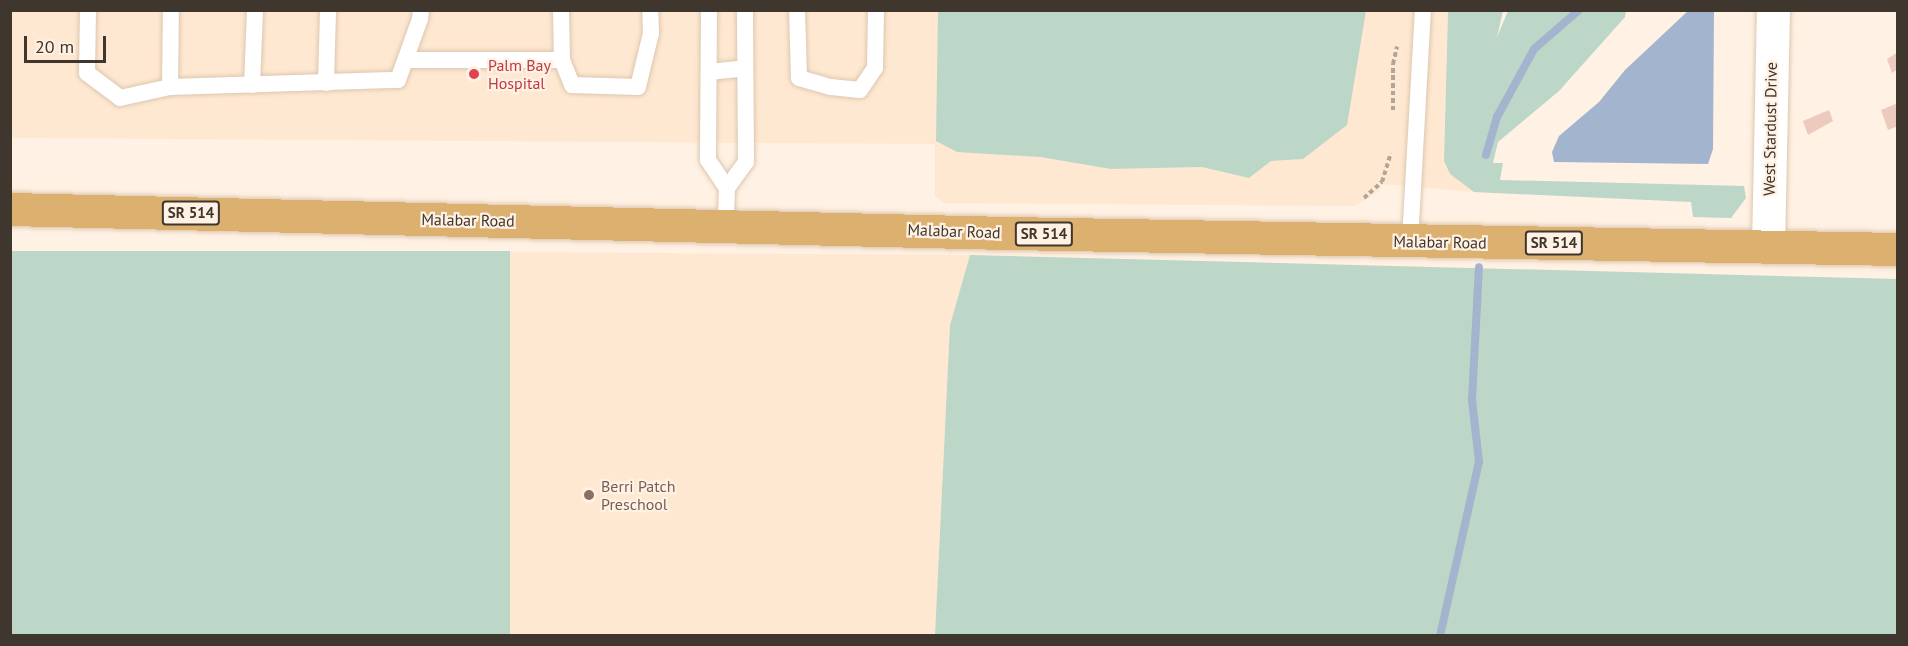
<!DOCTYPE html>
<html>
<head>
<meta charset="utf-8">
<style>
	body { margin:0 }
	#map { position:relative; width:1908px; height:646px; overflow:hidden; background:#fff1e3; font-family:"PT Sans",sans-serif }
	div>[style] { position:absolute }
	.built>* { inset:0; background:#ffe8d1 }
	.green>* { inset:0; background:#bcd6c8; transform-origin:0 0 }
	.water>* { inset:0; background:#a3b4cf }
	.stream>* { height:8px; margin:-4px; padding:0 4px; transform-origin:4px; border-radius:4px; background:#a3b4cf }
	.building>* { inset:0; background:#eccabd }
	.path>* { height:4px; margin-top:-2px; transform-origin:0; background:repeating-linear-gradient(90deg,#b1a599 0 4.5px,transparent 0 7.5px) }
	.roads { filter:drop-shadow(0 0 2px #ddc7b0) drop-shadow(0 0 2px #ddc7b0) }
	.service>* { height:16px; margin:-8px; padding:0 8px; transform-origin:8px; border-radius:8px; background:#fff }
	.minor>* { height:33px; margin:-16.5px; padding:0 16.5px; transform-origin:16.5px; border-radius:16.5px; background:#fff }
	.primary>* { height:33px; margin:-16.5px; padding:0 16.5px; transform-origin:16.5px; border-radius:16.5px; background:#dcb06f }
	.dots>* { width:16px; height:16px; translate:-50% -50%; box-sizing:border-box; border:3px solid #fff1e3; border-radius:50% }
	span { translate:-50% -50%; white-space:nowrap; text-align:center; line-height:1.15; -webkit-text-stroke:4.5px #fff1e3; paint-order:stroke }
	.shield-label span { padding:2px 4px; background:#fff1e3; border:2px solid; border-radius:4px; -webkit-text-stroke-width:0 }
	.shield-label { font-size:15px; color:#3f362d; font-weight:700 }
	.health-label { font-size:16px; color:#be3a42 }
	.left { translate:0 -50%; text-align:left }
	.street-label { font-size:16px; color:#3f362d }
	.education-label { font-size:16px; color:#785e54 }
	.frame { position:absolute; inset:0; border:12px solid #3f362d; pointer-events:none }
	.scale { position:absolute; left:24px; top:36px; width:82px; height:27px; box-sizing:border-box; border:3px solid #3f362d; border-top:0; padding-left:8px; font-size:18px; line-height:21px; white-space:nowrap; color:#3f362d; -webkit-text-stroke:4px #fff1e3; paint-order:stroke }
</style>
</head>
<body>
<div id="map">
	<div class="built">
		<i style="clip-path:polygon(938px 10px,1040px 157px,1111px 169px,1202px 167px,1249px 178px,1271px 161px,1303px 159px,1366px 11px,1448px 10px,1444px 161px,1450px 174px,1474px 192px,1382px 184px,1379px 191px,1355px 206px,944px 203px,935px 196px,935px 144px,11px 138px,11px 11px)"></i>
		<i style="clip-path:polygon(510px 252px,970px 255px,950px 325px,935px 635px,500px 636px)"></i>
	</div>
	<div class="green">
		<i style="clip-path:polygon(938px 11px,938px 10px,1366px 11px,1347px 125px,1303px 159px,1271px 161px,1249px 178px,1202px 167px,1111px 169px,1040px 157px,957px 152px,936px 141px)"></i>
		<i style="clip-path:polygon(1448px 11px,1503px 11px,1497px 37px,1508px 11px,1626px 11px,1625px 17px,1559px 91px,1498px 142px,1493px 163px,1503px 163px,1500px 180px,1744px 186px,1746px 198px,1731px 218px,1693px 217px,1691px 202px,1474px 192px,1450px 174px,1444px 161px)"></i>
		<i style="left:11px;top:251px;width:499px;height:384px"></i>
		<i style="clip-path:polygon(970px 255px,1897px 279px,1897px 635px,935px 635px,950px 325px)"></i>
	</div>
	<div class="water">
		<i style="clip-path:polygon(1689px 10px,1714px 11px,1713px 149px,1708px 164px,1554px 162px,1552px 152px,1559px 136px,1599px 102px,1625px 70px)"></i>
	</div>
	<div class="stream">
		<i style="left:1486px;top:155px;width:40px;rotate:-74deg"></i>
		<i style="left:1497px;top:117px;width:77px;rotate:-61.4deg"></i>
		<i style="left:1534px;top:49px;width:60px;rotate:-40.9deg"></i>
		<i style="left:1440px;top:636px;width:178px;rotate:-77.4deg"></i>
		<i style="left:1479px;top:462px;width:62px;rotate:-96.4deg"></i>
		<i style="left:1472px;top:400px;width:133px;rotate:-87deg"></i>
	</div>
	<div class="building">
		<i style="clip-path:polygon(1898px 52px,1898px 69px,1892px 73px,1887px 59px)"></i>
		<i style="clip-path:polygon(1898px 103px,1898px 126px,1888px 130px,1881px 110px)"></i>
		<i style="clip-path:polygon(1829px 110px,1833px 121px,1808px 135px,1803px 121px)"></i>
	</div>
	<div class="path">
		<i style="left:1393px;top:110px;width:46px;rotate:-90deg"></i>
		<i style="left:1393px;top:64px;width:18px;rotate:-77deg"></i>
		<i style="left:1364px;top:198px;width:24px;rotate:-42deg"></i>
		<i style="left:1382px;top:182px;width:30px;rotate:-73deg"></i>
	</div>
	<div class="roads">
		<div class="service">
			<i style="left:88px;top:10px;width:63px;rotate:90.9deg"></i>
			<i style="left:87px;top:73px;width:41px;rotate:37.1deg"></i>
			<i style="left:120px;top:98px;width:51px;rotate:-12.4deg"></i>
			<i style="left:170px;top:87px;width:228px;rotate:-1.8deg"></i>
			<i style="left:398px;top:80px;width:65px;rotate:-70.2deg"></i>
			<i style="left:420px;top:19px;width:9px;rotate:-84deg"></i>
			<i style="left:561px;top:10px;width:50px;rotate:88.9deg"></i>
			<i style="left:562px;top:60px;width:27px;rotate:68deg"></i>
			<i style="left:572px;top:85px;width:66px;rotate:1.7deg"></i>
			<i style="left:638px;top:87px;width:56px;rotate:-76.5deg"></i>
			<i style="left:651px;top:33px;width:23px;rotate:-92deg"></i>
			<i style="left:709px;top:10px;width:150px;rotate:90.4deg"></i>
			<i style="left:708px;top:160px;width:34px;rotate:56deg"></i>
			<i style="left:727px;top:188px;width:37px;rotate:92deg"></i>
			<i style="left:797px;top:10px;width:68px;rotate:88.3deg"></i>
			<i style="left:799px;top:78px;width:33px;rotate:16deg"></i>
			<i style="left:831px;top:87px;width:29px;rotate:6deg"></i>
			<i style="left:860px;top:90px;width:27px;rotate:-56deg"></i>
			<i style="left:875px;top:68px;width:58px;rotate:-89deg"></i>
			<i style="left:406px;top:60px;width:156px"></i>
			<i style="left:709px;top:72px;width:36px;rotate:-6deg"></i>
			<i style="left:326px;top:83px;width:73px;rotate:-88.4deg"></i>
			<i style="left:252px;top:85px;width:75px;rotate:-87.7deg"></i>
			<i style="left:170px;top:87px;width:77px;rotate:-89.3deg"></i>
			<i style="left:727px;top:188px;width:32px;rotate:-54deg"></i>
			<i style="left:746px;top:162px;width:152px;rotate:-90.4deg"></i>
			<i style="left:1410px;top:241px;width:231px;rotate:-86.8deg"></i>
		</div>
		<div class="minor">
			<i style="left:1768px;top:247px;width:237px;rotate:-88.8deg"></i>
		</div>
		<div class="primary">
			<i style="left:10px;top:209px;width:999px;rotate:1.38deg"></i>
			<i style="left:1009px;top:233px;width:889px;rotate:1.03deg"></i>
		</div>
	</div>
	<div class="dots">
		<i style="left:474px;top:74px;background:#e0444e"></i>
		<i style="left:589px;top:495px;background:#8d6e63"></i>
	</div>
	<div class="shield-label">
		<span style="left:191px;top:213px">SR 514</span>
		<span style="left:1044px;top:234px">SR 514</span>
		<span style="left:1554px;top:243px">SR 514</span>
	</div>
	<div class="health-label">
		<span class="left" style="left:488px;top:74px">Palm Bay<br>Hospital</span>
	</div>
	<div class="street-label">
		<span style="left:1770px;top:129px;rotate:-89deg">West Stardust Drive</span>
		<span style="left:468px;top:220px;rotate:1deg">Malabar Road</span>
		<span style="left:954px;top:231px;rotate:2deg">Malabar Road</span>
		<span style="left:1440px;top:242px;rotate:1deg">Malabar Road</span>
	</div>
	<div class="education-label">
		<span class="left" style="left:601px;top:495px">Berri Patch<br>Preschool</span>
	</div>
	<div class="frame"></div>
	<div class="scale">20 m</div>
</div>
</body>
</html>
